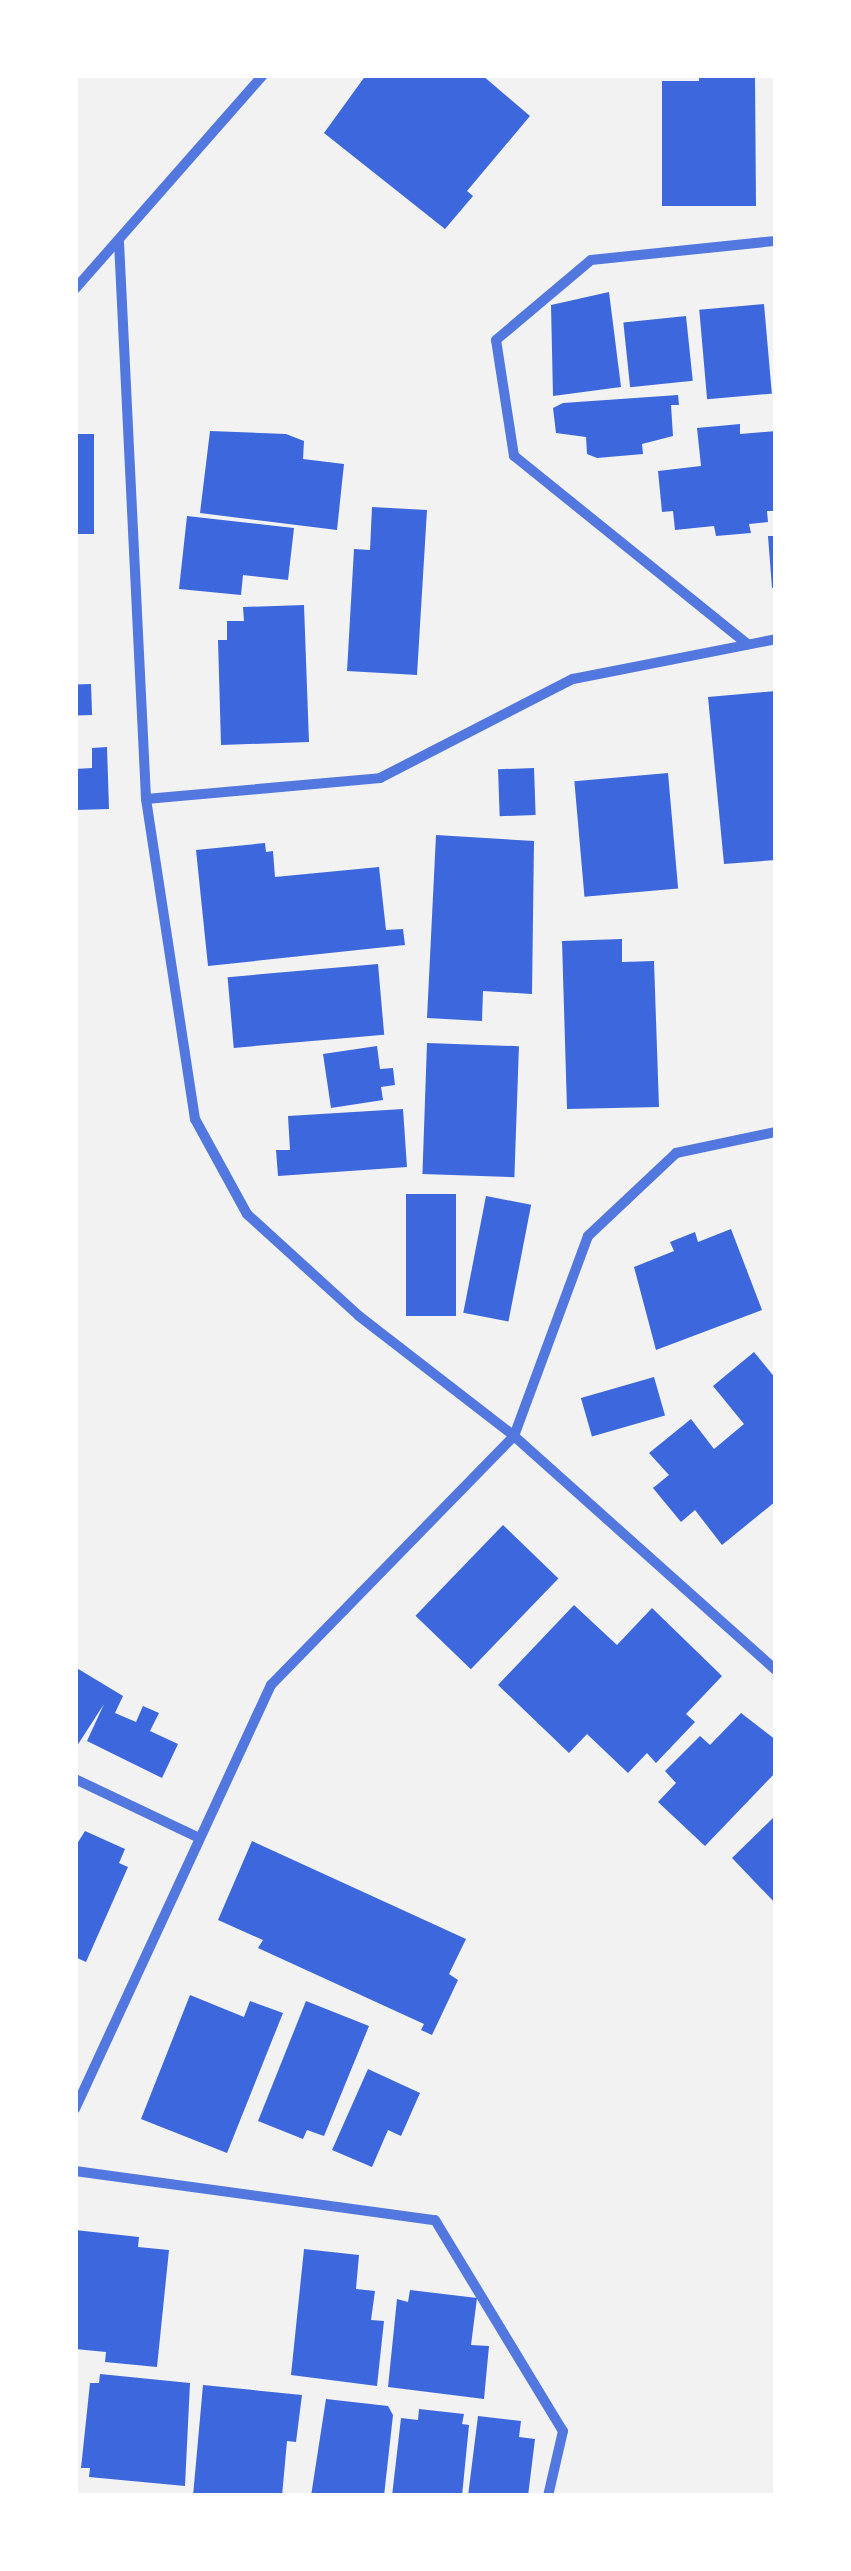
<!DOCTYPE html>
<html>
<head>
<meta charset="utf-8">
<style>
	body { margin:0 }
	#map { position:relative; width:851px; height:2571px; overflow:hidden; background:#f2f2f2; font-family:"Archivo Narrow",sans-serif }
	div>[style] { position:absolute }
	.building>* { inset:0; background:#3d67dc; transform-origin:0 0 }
	.minor>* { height:10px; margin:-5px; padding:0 5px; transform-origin:5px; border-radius:5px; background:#5277de }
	span { translate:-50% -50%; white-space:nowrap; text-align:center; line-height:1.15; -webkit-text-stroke:8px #fff; paint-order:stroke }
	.frame { position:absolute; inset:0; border:78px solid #fff; pointer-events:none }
</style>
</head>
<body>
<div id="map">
	<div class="building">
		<i style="clip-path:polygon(366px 75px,482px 75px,530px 116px,467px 191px,473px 196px,445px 229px,324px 133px)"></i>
		<i style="clip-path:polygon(699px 75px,755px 75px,756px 206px,662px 206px,662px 81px,699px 81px)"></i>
		<i style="clip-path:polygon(609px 292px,621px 387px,553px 396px,551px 305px)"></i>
		<i style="left:764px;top:304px;width:90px;height:65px;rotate:85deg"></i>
		<i style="left:686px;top:316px;width:65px;height:63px;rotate:84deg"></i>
		<i style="clip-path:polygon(678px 395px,679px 405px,671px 405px,673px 436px,642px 444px,643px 454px,597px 458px,587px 454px,586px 437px,556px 433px,553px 408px,563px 403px)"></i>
		<i style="clip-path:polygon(740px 424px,740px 434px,776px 431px,776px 511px,767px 511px,768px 522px,749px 524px,751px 533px,716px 536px,714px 526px,675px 530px,673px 511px,662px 512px,658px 471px,701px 466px,697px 428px)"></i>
		<i style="clip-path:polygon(210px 431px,286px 434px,304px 441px,303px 459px,344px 464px,337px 530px,200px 513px)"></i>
		<i style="left:75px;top:434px;width:19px;height:100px"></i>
		<i style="clip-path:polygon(372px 507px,427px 510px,417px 675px,347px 671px,354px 549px,370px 550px)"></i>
		<i style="clip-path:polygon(187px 516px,294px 528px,288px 580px,243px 575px,241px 595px,179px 589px)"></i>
		<i style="clip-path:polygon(768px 536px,776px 536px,776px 588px,772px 588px)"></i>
		<i style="clip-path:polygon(304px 605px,309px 742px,221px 745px,218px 640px,227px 640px,227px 621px,244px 621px,243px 607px)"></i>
		<i style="left:91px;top:684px;width:31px;height:16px;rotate:88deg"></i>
		<i style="clip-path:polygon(776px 691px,776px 860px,724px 864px,708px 697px)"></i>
		<i style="clip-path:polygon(107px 747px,109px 809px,75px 810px,75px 769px,92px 768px,92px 748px)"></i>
		<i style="left:534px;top:768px;width:47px;height:36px;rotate:88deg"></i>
		<i style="left:668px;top:773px;width:116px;height:94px;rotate:85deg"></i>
		<i style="clip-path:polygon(436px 835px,534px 841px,532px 994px,483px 991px,482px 1021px,427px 1018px)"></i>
		<i style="clip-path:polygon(265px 843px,266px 852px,273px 851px,275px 877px,379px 867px,386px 930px,403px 929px,405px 945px,208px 966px,196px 850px)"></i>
		<i style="clip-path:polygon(622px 939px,622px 962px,654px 961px,659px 1107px,567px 1109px,562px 941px)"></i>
		<i style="left:378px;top:964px;width:71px;height:151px;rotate:85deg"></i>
		<i style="left:427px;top:1043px;width:92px;height:131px;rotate:2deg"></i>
		<i style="clip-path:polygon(377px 1046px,380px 1069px,393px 1068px,395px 1085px,381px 1087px,383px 1100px,331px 1108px,323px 1054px)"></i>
		<i style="clip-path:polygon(403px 1109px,407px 1167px,278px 1176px,276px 1150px,290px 1150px,288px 1116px)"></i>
		<i style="left:406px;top:1194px;width:50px;height:122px"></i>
		<i style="left:486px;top:1196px;width:46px;height:119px;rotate:11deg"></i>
		<i style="clip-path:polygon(731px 1229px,762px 1310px,656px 1350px,634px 1267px,674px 1251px,670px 1242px,695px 1232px,698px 1242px)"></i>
		<i style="clip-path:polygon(754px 1352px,776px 1379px,776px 1501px,722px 1545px,695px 1510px,681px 1522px,653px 1488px,669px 1475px,649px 1453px,691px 1419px,714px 1449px,744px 1424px,713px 1386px)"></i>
		<i style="left:654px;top:1377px;width:40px;height:76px;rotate:74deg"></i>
		<i style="left:503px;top:1525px;width:77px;height:126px;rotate:44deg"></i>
		<i style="clip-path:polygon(574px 1605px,617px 1645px,652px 1608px,722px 1676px,686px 1714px,695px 1722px,656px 1763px,647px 1753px,628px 1773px,587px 1734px,569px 1753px,498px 1685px)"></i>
		<i style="clip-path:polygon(75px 1667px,123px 1696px,115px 1713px,136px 1722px,143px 1706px,159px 1713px,150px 1731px,178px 1744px,162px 1778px,87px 1741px,104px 1704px,75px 1749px)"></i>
		<i style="clip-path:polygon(741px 1713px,776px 1740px,776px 1772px,705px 1846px,658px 1802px,676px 1783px,665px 1771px,700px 1736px,710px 1745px)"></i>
		<i style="clip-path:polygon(776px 1815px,776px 1904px,732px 1858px)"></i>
		<i style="clip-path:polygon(85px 1831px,125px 1849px,119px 1863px,128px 1867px,86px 1962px,75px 1957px,75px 1847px)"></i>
		<i style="clip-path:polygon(252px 1841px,466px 1939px,449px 1974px,458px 1980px,432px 2035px,421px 2030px,424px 2024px,258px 1948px,263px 1940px,218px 1920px)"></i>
		<i style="clip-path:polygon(190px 1995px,244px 2017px,250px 2001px,283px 2013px,227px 2153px,141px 2119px)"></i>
		<i style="clip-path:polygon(306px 2001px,369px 2026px,324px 2136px,307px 2130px,303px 2139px,258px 2121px)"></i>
		<i style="clip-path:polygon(368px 2069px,420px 2093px,401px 2136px,388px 2130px,372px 2167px,332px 2150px)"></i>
		<i style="clip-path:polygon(75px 2230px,139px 2237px,138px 2247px,169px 2250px,157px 2367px,105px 2362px,106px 2352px,75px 2349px)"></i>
		<i style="clip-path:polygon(304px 2249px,359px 2255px,356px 2289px,375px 2291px,371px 2320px,384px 2321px,377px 2386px,291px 2375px)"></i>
		<i style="clip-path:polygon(410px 2290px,477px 2298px,471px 2345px,489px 2346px,484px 2399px,388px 2387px,397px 2299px,408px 2302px)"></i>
		<i style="clip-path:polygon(100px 2374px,190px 2383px,185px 2486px,89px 2477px,90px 2468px,81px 2468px,90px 2383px,99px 2383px)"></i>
		<i style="clip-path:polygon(203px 2385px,302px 2395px,296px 2442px,287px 2441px,282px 2496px,193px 2496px)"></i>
		<i style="clip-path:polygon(326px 2399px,388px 2406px,393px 2415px,384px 2496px,311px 2496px)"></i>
		<i style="clip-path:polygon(419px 2409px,464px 2414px,462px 2424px,469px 2425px,462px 2496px,392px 2496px,401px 2418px,418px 2420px)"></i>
		<i style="clip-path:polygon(478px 2416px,521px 2421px,519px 2437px,535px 2439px,528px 2496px,468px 2496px)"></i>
	</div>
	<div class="minor">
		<i style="left:119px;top:242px;width:558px;rotate:87.22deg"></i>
		<i style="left:146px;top:799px;width:324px;rotate:81.3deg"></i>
		<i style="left:195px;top:1119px;width:108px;rotate:61.3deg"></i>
		<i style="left:247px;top:1214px;width:151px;rotate:42.3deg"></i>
		<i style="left:359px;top:1316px;width:196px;rotate:37.7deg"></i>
		<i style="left:514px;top:1436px;width:351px;rotate:41.8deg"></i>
		<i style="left:75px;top:289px;width:285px;rotate:-48.7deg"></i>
		<i style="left:746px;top:643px;width:298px;rotate:-141.1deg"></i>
		<i style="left:514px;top:456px;width:117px;rotate:-98.8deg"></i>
		<i style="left:496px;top:340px;width:124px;rotate:-40.1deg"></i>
		<i style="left:591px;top:260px;width:186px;rotate:-5.9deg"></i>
		<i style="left:146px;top:799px;width:235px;rotate:-5.1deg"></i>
		<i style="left:380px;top:778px;width:217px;rotate:-27.2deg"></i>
		<i style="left:573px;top:679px;width:207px;rotate:-11.1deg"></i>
		<i style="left:75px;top:1779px;width:137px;rotate:25.4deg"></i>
		<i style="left:75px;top:2109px;width:467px;rotate:-65.2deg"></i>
		<i style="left:271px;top:1685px;width:348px;rotate:-45.7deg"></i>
		<i style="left:514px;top:1436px;width:213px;rotate:-69.7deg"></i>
		<i style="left:588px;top:1236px;width:121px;rotate:-43.3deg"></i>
		<i style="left:676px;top:1153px;width:102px;rotate:-11.9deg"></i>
		<i style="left:75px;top:2171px;width:363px;rotate:7.8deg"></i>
		<i style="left:435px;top:2220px;width:247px;rotate:58.8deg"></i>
		<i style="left:563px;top:2431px;width:67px;rotate:103deg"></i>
	</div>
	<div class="frame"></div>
</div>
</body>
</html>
